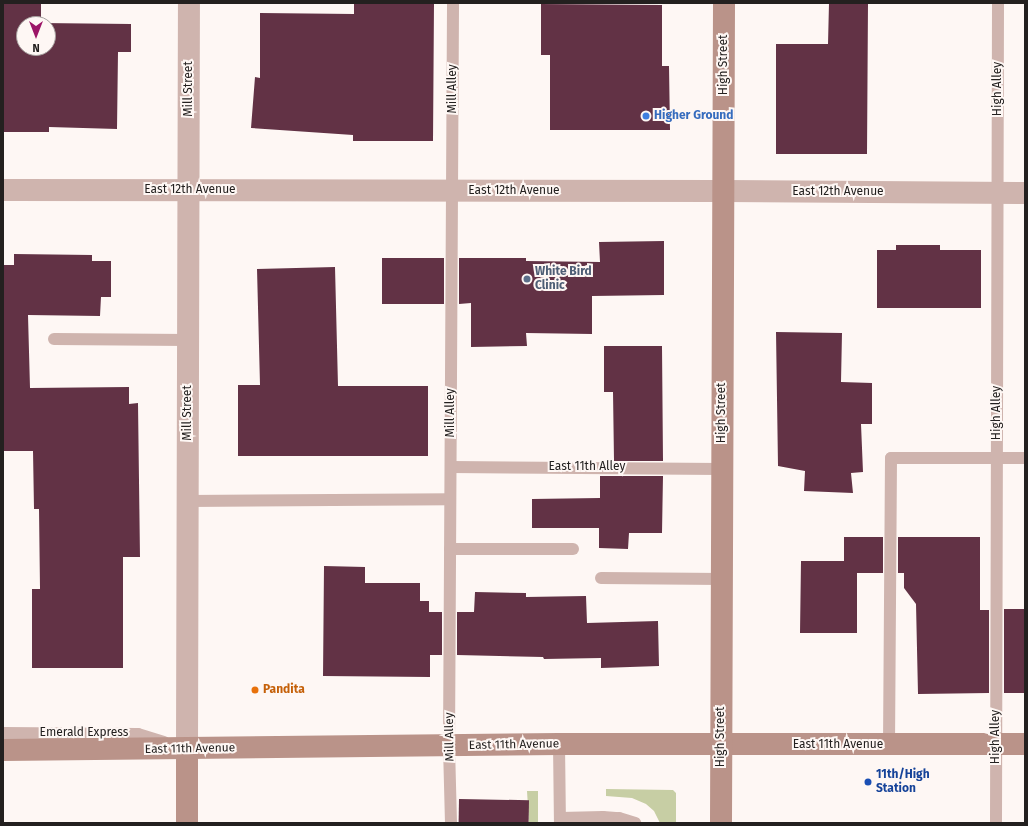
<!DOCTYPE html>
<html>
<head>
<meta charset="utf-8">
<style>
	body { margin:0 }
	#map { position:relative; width:1028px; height:826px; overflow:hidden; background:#fef7f4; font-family:"Fira Sans",sans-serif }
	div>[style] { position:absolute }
	.green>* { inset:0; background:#c7cea4 }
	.building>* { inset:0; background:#623245; transform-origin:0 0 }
	.lane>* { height:12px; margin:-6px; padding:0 6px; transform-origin:6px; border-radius:6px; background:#cfb4ae }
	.street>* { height:22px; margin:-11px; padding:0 11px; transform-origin:11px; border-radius:11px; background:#cfb4ae }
	.secondary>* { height:22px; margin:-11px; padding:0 11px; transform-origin:11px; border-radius:11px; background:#ba9389 }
	.dots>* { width:11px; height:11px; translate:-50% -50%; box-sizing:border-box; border:2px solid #fef7f4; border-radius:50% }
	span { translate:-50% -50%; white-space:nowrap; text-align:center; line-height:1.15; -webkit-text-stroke:4px #fef7f4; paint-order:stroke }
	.street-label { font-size:12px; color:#23201f }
	.shop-label { font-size:12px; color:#366cbe; font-weight:700 }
	.left { translate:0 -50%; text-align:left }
	.service-label { font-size:12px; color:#4e5e75; font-weight:700 }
	.food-label { font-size:12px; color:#c56008; font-weight:700 }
	.transit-label { font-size:12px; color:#164399; font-weight:700 }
	.frame { position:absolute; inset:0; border:4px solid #23201f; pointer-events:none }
	.north { position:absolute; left:16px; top:16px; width:40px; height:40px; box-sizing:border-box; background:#fef7f4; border:1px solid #a6a19f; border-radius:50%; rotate:180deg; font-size:11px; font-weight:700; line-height:16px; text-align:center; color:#23201f }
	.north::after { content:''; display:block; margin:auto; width:14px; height:18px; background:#9c1567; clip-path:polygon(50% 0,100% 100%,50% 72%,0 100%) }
</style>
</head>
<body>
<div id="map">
	<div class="green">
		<i style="clip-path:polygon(606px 789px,673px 790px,676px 793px,676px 823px,660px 823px,654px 811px,646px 804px,632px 798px,606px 796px)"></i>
		<i style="clip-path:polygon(527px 791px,538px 791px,538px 823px,529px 823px)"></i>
	</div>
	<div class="building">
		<i style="clip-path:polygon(evenodd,3px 3px,41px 3px,41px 23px,131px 24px,131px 52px,118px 52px,117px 129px,49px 127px,49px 132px,3px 132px,3px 3px,24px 24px,48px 24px,48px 48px,24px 48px,24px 24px)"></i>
		<i style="clip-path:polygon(354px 3px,434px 3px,433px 141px,353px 141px,353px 135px,251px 128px,255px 77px,260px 78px,260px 13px,354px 14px)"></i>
		<i style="clip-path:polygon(829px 3px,868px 3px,867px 154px,776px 154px,776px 44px,828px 44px)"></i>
		<i style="clip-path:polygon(541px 4px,662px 5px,662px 66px,669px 66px,670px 130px,550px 130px,550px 55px,541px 55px)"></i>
		<i style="clip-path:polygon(664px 241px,664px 295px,592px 296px,592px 334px,526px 333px,527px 346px,471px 347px,471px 303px,459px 304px,459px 258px,526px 258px,526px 261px,600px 262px,599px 242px)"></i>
		<i style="clip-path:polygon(896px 245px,940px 245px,940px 250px,981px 250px,981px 308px,877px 308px,877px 250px,896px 250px)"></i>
		<i style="clip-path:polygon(14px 254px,92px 255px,92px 261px,111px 261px,111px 297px,101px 297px,100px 316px,28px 315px,30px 388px,129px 387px,129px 404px,138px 403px,140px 557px,123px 557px,123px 668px,32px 668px,32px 589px,40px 589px,39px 509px,34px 509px,33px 451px,3px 451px,3px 265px,14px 265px)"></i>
		<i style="left:444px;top:258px;width:46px;height:62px;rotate:90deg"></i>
		<i style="clip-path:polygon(335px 267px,338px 386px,428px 386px,428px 456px,238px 456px,238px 385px,260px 385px,257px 269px)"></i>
		<i style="clip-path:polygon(776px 332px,842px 333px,841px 382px,872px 383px,872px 424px,861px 424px,863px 472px,851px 473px,853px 493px,804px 491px,805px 471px,778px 466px)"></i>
		<i style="clip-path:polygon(604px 346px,662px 346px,663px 461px,614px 461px,613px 392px,604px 392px)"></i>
		<i style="clip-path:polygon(600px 476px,663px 476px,662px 533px,629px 533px,628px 549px,599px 548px,599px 528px,532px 528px,532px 499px,600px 498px)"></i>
		<i style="clip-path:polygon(844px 537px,883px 537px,883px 573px,857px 573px,857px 633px,800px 633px,801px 561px,844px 561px)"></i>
		<i style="clip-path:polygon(898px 537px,980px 537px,980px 610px,989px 610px,989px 693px,918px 694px,916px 604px,904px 588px,904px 573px,898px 573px)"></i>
		<i style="clip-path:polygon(324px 566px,365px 567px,365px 583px,420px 583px,420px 601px,429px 601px,429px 612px,442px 612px,442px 655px,430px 655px,430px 677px,323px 676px)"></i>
		<i style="clip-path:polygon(475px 592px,526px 593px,526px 597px,586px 596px,587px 623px,658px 621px,659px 666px,601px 668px,601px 658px,544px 659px,543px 657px,457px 655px,457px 612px,474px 612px)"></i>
		<i style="left:1025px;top:609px;width:84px;height:21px;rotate:90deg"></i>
		<i style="left:459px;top:799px;width:70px;height:24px;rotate:1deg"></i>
	</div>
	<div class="lane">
		<i style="left:54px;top:339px;width:134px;rotate:0.4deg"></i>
		<i style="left:451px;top:467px;width:271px;rotate:0.4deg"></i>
		<i style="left:188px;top:501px;width:262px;rotate:-0.4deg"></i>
		<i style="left:450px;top:549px;width:123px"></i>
		<i style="left:601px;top:578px;width:121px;rotate:0.5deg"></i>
		<i style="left:3px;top:733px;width:135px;rotate:0.4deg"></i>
		<i style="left:138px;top:734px;width:27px;rotate:17deg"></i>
		<i style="left:559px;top:744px;width:79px;rotate:89.3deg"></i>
		<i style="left:889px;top:745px;width:287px;rotate:-89.6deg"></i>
		<i style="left:891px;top:458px;width:134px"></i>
		<i style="left:561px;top:818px;width:42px;rotate:-1.4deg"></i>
		<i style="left:603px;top:817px;width:16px;rotate:4deg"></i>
		<i style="left:619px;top:818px;width:17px;rotate:17deg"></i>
		<i style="left:451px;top:823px;width:77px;rotate:-91.5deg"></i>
		<i style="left:449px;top:746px;width:743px;rotate:-89.69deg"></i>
		<i style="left:996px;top:823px;width:820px;rotate:-89.86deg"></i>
	</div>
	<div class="street">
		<i style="left:3px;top:190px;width:720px;rotate:0.08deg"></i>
		<i style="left:723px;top:191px;width:302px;rotate:0.4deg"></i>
		<i style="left:187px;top:749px;width:746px;rotate:-89.85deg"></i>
	</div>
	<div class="secondary">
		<i style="left:187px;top:749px;width:74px;rotate:90deg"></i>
		<i style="left:3px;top:750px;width:556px;rotate:-0.62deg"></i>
		<i style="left:559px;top:744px;width:466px"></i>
		<i style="left:721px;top:823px;width:820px;rotate:-89.79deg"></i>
	</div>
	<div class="dots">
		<i style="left:646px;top:116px;background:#3f7fe0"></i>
		<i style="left:527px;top:279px;background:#5c6f8a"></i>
		<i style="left:255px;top:690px;background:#e8710a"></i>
		<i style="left:868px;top:782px;background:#1a4fb4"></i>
	</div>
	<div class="street-label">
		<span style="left:724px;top:65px;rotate:-90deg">High Street</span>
		<span style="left:189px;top:89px;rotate:-90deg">Mill Street</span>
		<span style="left:453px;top:89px;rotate:-90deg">Mill Alley</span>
		<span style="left:998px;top:89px;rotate:-90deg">High Alley</span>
		<span style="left:190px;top:190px">East 12th Avenue</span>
		<span style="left:514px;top:191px">East 12th Avenue</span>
		<span style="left:838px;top:192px">East 12th Avenue</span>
		<span style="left:188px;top:413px;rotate:-90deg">Mill Street</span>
		<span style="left:451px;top:413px;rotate:-90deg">Mill Alley</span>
		<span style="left:722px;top:413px;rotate:-90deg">High Street</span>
		<span style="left:997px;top:413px;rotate:-90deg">High Alley</span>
		<span style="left:587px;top:467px">East 11th Alley</span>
		<span style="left:84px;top:733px">Emerald Express</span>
		<span style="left:450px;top:737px;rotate:-91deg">Mill Alley</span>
		<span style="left:721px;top:737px;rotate:-90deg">High Street</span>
		<span style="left:996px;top:737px;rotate:-90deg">High Alley</span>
		<span style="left:514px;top:745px;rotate:-1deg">East 11th Avenue</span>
		<span style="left:838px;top:745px">East 11th Avenue</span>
		<span style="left:190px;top:749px;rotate:-1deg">East 11th Avenue</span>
	</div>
	<div class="shop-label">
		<span class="left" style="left:654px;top:116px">Higher Ground</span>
	</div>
	<div class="service-label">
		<span class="left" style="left:535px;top:279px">White Bird<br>Clinic</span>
	</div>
	<div class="food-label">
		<span class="left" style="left:263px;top:690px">Pandita</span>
	</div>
	<div class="transit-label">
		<span class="left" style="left:876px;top:782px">11th/High<br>Station</span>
	</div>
	<div class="frame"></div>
	<div class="north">N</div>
</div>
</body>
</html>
